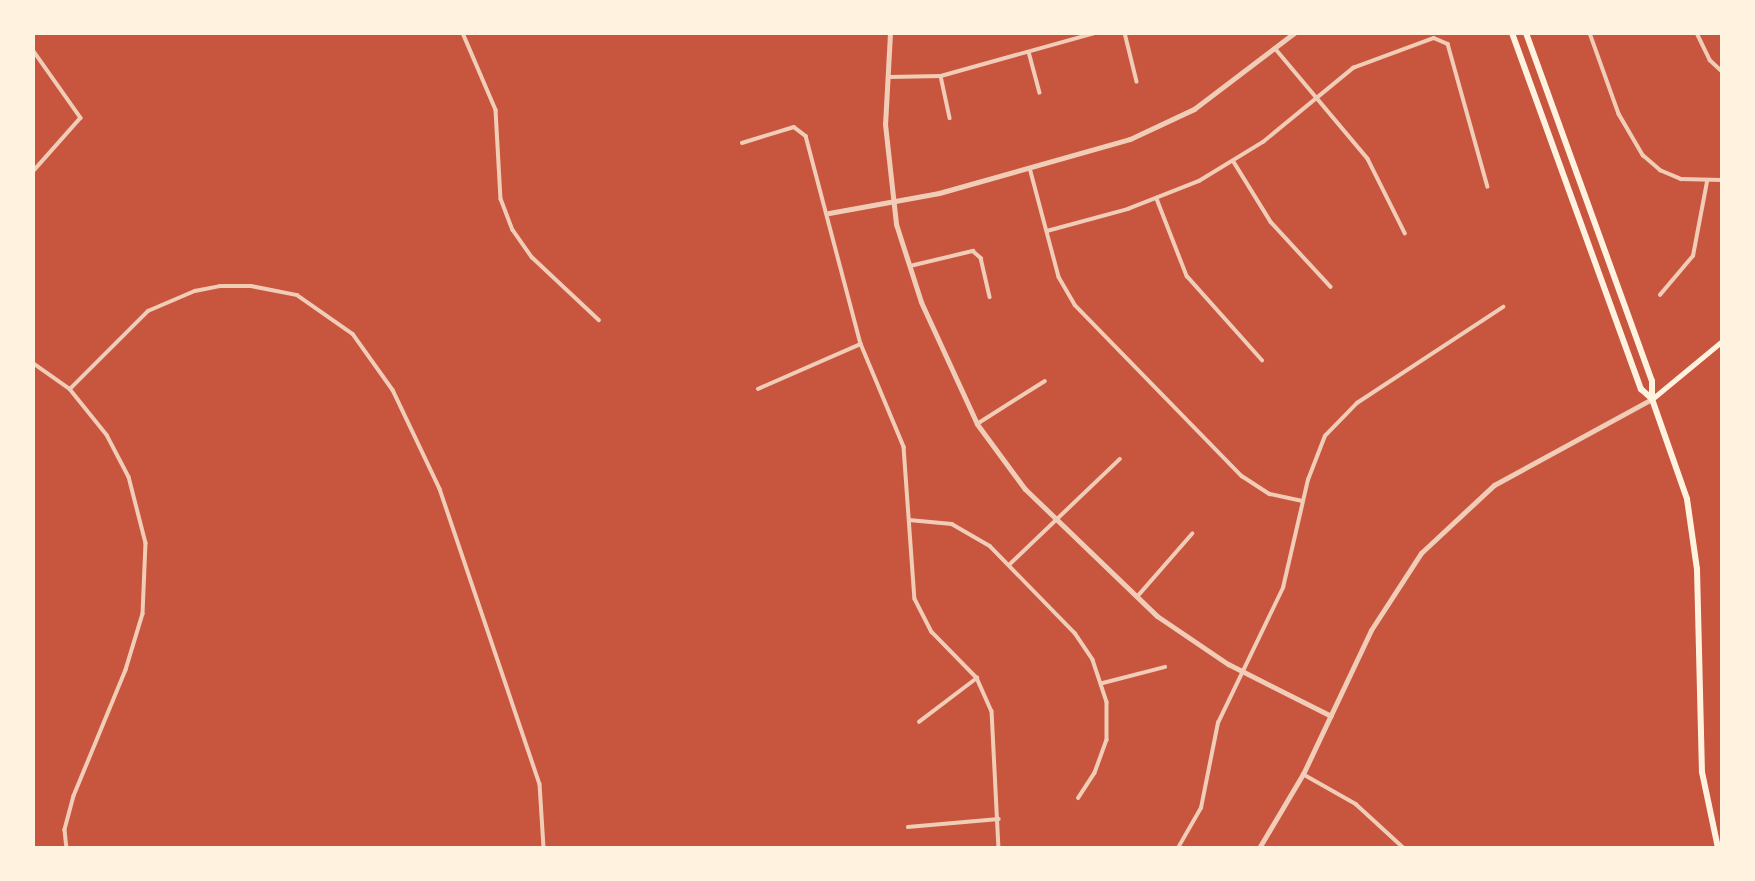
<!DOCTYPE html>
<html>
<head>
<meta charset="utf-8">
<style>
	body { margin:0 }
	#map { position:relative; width:1755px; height:881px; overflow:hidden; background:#c8553d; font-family:"Golos Text",sans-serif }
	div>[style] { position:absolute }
	.minor>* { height:3.5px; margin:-1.75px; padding:0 1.75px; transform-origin:1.75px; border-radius:1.75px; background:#f1ccb7 }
	.tertiary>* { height:5px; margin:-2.5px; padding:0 2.5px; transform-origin:2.5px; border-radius:2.5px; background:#f1ccb7 }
	.secondary>* { height:5px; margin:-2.5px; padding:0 2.5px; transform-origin:2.5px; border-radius:2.5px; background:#fff3e0 }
	.primary>* { height:6px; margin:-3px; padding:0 3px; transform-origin:3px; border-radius:3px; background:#fff3e0 }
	span { translate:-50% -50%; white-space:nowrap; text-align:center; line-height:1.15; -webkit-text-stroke:7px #fff3e0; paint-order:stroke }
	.frame { position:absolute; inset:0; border:35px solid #fff3e0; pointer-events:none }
</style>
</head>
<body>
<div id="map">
	<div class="minor">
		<i style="left:395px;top:33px;width:29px"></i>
		<i style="left:463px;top:33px;width:84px;rotate:66.8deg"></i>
		<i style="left:496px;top:110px;width:89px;rotate:86.8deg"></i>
		<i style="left:501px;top:199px;width:33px;rotate:69deg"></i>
		<i style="left:513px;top:230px;width:33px;rotate:55deg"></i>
		<i style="left:532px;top:257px;width:92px;rotate:43.2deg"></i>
		<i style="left:1125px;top:33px;width:50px;rotate:76.2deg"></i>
		<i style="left:1590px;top:33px;width:86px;rotate:70.3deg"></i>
		<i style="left:1619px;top:114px;width:48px;rotate:59.7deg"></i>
		<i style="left:1643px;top:155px;width:23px;rotate:41deg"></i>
		<i style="left:1660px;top:170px;width:23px;rotate:23deg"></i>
		<i style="left:1681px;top:179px;width:41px;rotate:1.4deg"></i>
		<i style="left:1697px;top:33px;width:30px;rotate:64deg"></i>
		<i style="left:1710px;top:60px;width:16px;rotate:43deg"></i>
		<i style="left:1275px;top:48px;width:145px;rotate:50deg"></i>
		<i style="left:1368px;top:159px;width:83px;rotate:63.4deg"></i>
		<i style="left:33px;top:50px;width:83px;rotate:54.8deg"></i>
		<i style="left:81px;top:118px;width:72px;rotate:131.6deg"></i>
		<i style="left:1029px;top:52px;width:42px;rotate:75deg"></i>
		<i style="left:941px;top:76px;width:43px;rotate:77.9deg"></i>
		<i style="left:889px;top:77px;width:52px;rotate:-1.1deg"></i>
		<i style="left:941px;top:76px;width:160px;rotate:-15.6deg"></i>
		<i style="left:742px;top:143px;width:54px;rotate:-17.1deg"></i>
		<i style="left:794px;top:127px;width:15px;rotate:37deg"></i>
		<i style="left:806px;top:136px;width:215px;rotate:75.2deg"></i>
		<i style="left:861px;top:344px;width:112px;rotate:67.3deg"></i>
		<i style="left:904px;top:447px;width:152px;rotate:85.9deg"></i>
		<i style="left:915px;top:599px;width:37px;rotate:63deg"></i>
		<i style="left:932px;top:632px;width:64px;rotate:45.6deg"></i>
		<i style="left:977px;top:678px;width:36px;rotate:66deg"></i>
		<i style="left:992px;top:711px;width:137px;rotate:87.1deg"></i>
		<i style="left:1234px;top:162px;width:70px;rotate:58.3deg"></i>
		<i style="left:1271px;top:222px;width:88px;rotate:47.3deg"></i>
		<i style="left:1030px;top:168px;width:113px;rotate:75.1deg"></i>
		<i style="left:1059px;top:277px;width:32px;rotate:60deg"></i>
		<i style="left:1075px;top:305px;width:239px;rotate:45.7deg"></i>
		<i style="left:1242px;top:476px;width:33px;rotate:33deg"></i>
		<i style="left:1270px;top:494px;width:33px;rotate:12deg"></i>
		<i style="left:1157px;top:199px;width:83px;rotate:68.7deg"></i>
		<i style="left:1187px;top:276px;width:113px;rotate:48.2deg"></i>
		<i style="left:1047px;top:231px;width:84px;rotate:-15.2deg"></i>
		<i style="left:1128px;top:209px;width:76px;rotate:-21.5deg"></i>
		<i style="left:1199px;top:181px;width:75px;rotate:-31.4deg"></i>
		<i style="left:1263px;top:142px;width:117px;rotate:-39.4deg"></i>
		<i style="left:1353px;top:68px;width:86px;rotate:-20.3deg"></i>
		<i style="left:1434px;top:38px;width:15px;rotate:23deg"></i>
		<i style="left:1448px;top:44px;width:148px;rotate:74.4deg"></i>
		<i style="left:910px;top:266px;width:65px;rotate:-13.4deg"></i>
		<i style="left:973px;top:251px;width:11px;rotate:41deg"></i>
		<i style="left:981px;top:258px;width:40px;rotate:77deg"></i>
		<i style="left:1660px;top:295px;width:51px;rotate:-49.8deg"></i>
		<i style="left:1693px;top:256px;width:75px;rotate:-79.3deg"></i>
		<i style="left:33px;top:363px;width:45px;rotate:35.1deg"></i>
		<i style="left:70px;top:389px;width:59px;rotate:51.2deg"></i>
		<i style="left:107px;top:435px;width:47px;rotate:62.4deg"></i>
		<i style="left:129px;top:477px;width:68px;rotate:75.6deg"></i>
		<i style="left:146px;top:543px;width:71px;rotate:92.4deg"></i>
		<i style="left:143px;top:614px;width:59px;rotate:106.9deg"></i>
		<i style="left:126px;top:670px;width:136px;rotate:112.4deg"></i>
		<i style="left:74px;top:796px;width:35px;rotate:105deg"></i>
		<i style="left:65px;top:830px;width:18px;rotate:84deg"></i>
		<i style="left:70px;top:389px;width:110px;rotate:-45deg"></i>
		<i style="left:148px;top:311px;width:51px;rotate:-23.1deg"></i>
		<i style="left:195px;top:291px;width:25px;rotate:-11deg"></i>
		<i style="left:220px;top:286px;width:31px"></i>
		<i style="left:251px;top:286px;width:47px;rotate:11.1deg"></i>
		<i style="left:297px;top:295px;width:68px;rotate:34.9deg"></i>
		<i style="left:353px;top:334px;width:69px;rotate:54.5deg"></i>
		<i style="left:393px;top:390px;width:110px;rotate:64.6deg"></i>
		<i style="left:440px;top:489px;width:311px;rotate:71.3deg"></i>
		<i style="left:540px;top:784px;width:64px;rotate:86.4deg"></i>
		<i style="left:758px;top:389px;width:112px;rotate:-23.6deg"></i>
		<i style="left:977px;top:424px;width:80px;rotate:-32.3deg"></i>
		<i style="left:909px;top:520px;width:43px;rotate:5.3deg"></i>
		<i style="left:952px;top:524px;width:44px;rotate:30.1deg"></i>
		<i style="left:990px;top:546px;width:122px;rotate:45.7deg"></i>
		<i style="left:1075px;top:633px;width:32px;rotate:56deg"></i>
		<i style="left:1093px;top:660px;width:44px;rotate:71.6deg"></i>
		<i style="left:1107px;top:702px;width:38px;rotate:90deg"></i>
		<i style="left:1107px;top:740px;width:35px;rotate:110deg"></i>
		<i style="left:1095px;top:773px;width:30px;rotate:123deg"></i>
		<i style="left:1009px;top:565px;width:153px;rotate:-43.7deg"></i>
		<i style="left:1137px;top:597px;width:84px;rotate:-48.9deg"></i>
		<i style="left:1103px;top:683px;width:64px;rotate:-14.5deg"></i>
		<i style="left:919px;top:722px;width:73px;rotate:-37.2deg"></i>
		<i style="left:1303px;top:774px;width:61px;rotate:29.5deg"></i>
		<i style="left:1356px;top:804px;width:65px;rotate:42.5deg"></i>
		<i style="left:908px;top:827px;width:91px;rotate:-5deg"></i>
		<i style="left:1178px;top:848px;width:46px;rotate:-60.1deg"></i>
		<i style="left:1201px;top:808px;width:87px;rotate:-78.7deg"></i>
		<i style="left:1218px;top:723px;width:150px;rotate:-64.3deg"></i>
		<i style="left:1283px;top:588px;width:111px;rotate:-77deg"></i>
		<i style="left:1308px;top:480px;width:47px;rotate:-68.9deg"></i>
		<i style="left:1325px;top:436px;width:46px;rotate:-45.9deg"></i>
		<i style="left:1357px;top:403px;width:175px;rotate:-33.3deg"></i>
	</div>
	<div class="tertiary">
		<i style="left:890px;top:33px;width:91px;rotate:93.1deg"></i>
		<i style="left:885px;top:124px;width:101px;rotate:83.7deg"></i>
		<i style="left:896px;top:224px;width:82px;rotate:72.2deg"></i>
		<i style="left:921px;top:302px;width:134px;rotate:65.3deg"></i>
		<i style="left:977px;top:424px;width:81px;rotate:53.6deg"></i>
		<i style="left:1025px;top:489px;width:183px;rotate:43.9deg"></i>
		<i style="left:1157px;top:616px;width:86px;rotate:34.1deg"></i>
		<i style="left:1228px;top:664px;width:115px;rotate:26.8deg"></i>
		<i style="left:829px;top:213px;width:112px;rotate:-10.3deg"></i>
		<i style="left:939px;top:193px;width:198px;rotate:-15.8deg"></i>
		<i style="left:1130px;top:139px;width:71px;rotate:-25.1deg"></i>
		<i style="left:1194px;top:109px;width:126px;rotate:-37.2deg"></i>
		<i style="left:1259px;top:848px;width:86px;rotate:-59.3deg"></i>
		<i style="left:1303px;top:774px;width:159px;rotate:-64.7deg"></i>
		<i style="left:1371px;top:630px;width:92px;rotate:-57deg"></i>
		<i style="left:1421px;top:553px;width:100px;rotate:-43deg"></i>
		<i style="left:1494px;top:485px;width:180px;rotate:-28.6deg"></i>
	</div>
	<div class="secondary">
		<i style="left:1652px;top:399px;width:91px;rotate:-39.6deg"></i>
	</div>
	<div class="primary">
		<i style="left:1512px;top:33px;width:379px;rotate:70.1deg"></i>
		<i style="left:1641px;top:389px;width:15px;rotate:42deg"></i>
		<i style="left:1526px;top:33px;width:370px;rotate:70.1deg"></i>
		<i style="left:1652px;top:381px;width:18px;rotate:90deg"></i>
		<i style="left:1652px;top:399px;width:106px;rotate:70.7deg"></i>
		<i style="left:1687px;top:499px;width:71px;rotate:81.9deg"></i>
		<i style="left:1697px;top:569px;width:203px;rotate:88.6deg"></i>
		<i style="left:1702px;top:772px;width:78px;rotate:78.1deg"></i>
	</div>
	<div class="frame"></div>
</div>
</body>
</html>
